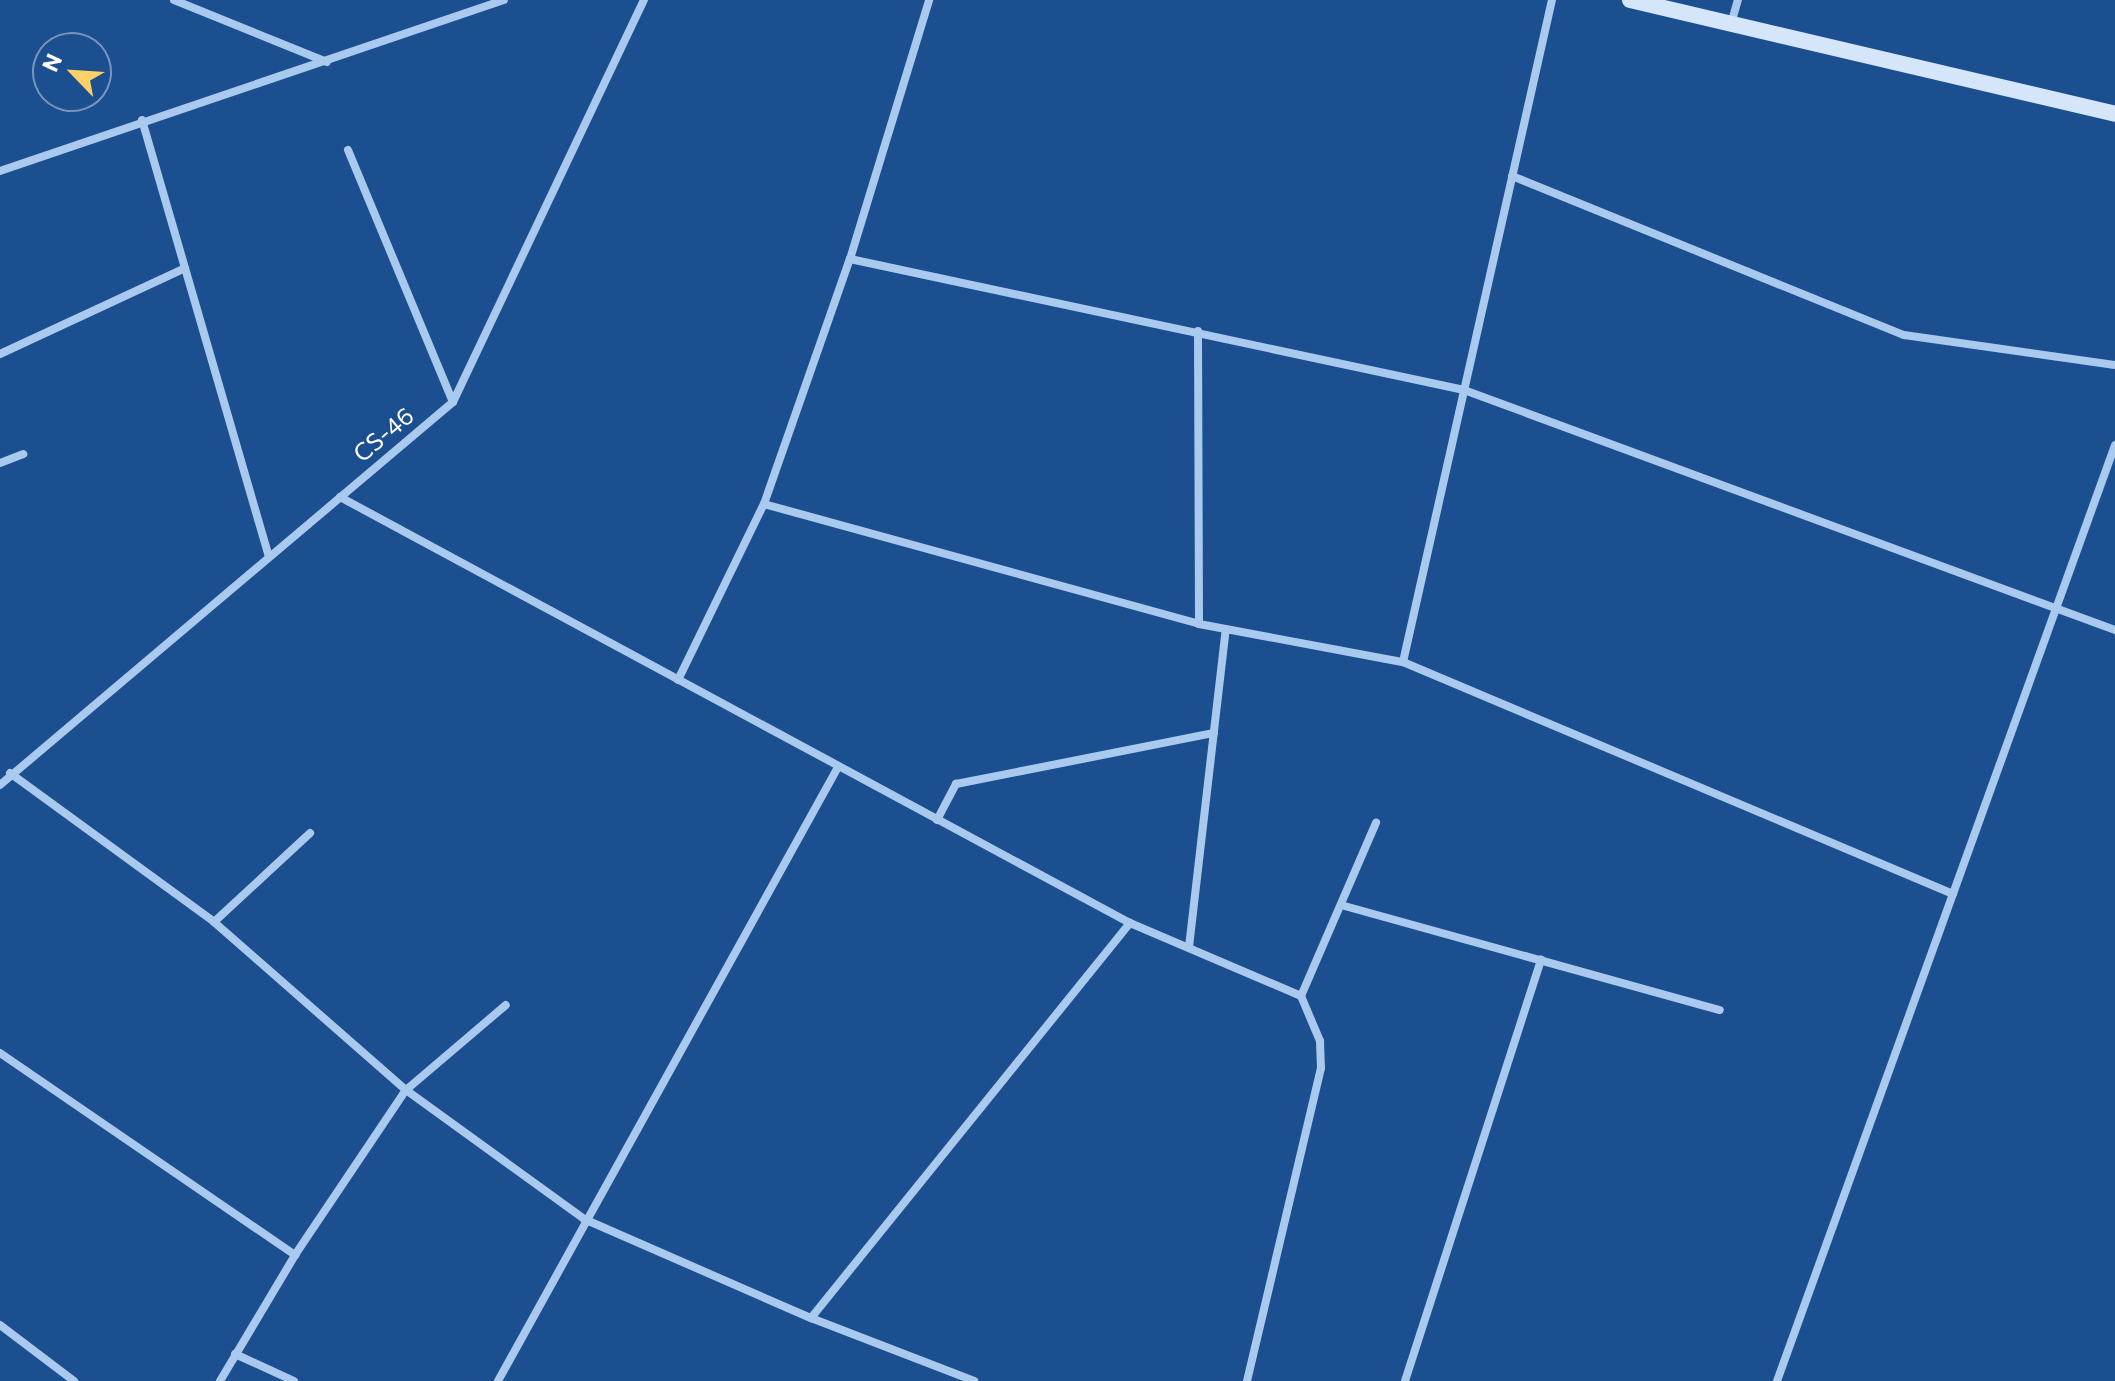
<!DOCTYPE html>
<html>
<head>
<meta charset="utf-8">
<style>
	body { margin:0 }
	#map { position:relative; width:2115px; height:1381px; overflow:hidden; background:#1b4f8f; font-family:Commissioner,sans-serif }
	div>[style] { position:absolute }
	.street>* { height:8px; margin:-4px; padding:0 4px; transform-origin:4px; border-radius:4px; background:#a9c9ee }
	.secondary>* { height:16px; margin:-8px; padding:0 8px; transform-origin:8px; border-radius:8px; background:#d6e6fa }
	span { translate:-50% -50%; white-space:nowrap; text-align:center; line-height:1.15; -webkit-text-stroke:7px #1b4f8f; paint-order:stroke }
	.street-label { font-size:24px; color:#fff }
	.north { position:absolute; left:32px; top:32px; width:80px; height:80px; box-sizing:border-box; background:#1b4f8f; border:2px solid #7695bc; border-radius:50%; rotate:295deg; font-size:22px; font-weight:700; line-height:32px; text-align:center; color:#fff }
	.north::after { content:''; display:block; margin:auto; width:28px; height:36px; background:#ffd166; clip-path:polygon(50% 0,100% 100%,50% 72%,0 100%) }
</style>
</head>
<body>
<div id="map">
	<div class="street">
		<i style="left:174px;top:0;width:165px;rotate:22.1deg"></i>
		<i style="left:1731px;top:24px;width:25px;rotate:-74deg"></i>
		<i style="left:142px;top:120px;width:454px;rotate:73.8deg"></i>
		<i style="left:348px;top:150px;width:273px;rotate:67.4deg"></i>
		<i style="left:0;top:171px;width:532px;rotate:-18.74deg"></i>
		<i style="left:1512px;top:176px;width:423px;rotate:22.1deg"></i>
		<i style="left:1904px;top:335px;width:213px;rotate:8.1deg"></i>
		<i style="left:850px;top:259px;width:628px;rotate:12.04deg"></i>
		<i style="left:1464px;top:390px;width:694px;rotate:20.24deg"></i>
		<i style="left:1198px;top:331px;width:293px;rotate:89.8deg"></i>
		<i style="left:0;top:354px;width:204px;rotate:-24.9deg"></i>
		<i style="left:0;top:463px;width:25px;rotate:-21deg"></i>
		<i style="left:340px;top:497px;width:898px;rotate:28.34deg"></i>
		<i style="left:764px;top:504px;width:451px;rotate:15.4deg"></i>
		<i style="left:1199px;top:624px;width:208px;rotate:10.6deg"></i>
		<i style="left:1403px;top:662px;width:597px;rotate:22.87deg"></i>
		<i style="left:1403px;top:662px;width:679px;rotate:-77.32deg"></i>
		<i style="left:678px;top:680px;width:196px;rotate:-64deg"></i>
		<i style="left:764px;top:504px;width:260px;rotate:-70.7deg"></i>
		<i style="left:850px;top:259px;width:271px;rotate:-73deg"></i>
		<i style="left:10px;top:773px;width:253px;rotate:36.1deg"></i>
		<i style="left:214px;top:922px;width:255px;rotate:41.2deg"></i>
		<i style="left:406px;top:1090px;width:220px;rotate:35.9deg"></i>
		<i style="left:584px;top:1219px;width:248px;rotate:23.6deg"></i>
		<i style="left:811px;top:1318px;width:508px;rotate:-51.08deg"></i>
		<i style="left:1130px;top:923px;width:186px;rotate:23.1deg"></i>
		<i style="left:1301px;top:996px;width:49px;rotate:67.1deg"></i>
		<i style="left:1320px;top:1041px;width:27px;rotate:88deg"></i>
		<i style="left:1321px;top:1068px;width:322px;rotate:103.3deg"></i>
		<i style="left:0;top:785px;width:593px;rotate:-40.21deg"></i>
		<i style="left:453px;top:402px;width:445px;rotate:-64.6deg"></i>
		<i style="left:937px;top:820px;width:41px;rotate:-62.2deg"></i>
		<i style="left:956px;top:784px;width:263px;rotate:-11.2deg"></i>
		<i style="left:1341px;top:905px;width:393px;rotate:15.5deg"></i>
		<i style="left:214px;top:922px;width:131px;rotate:-42.8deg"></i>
		<i style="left:1189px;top:947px;width:320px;rotate:-83.4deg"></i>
		<i style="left:1301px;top:996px;width:189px;rotate:-66.6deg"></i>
		<i style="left:0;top:1053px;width:358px;rotate:34.4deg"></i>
		<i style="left:811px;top:1318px;width:175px;rotate:21.1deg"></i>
		<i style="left:0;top:1325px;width:93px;rotate:37.1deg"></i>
		<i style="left:235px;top:1354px;width:65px;rotate:24.6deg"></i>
		<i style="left:220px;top:1381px;width:147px;rotate:-59.2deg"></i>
		<i style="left:295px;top:1255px;width:199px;rotate:-56.1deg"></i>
		<i style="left:406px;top:1090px;width:131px;rotate:-40.4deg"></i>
		<i style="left:498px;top:1381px;width:702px;rotate:-61.02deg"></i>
		<i style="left:1405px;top:1381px;width:443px;rotate:-72.1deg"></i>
		<i style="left:1777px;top:1381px;width:995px;rotate:-70.14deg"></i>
	</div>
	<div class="secondary">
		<i style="left:1630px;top:0;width:498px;rotate:13.2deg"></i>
	</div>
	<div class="street-label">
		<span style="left:383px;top:434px;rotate:-40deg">CS-46</span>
	</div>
	<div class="north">N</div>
</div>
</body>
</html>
